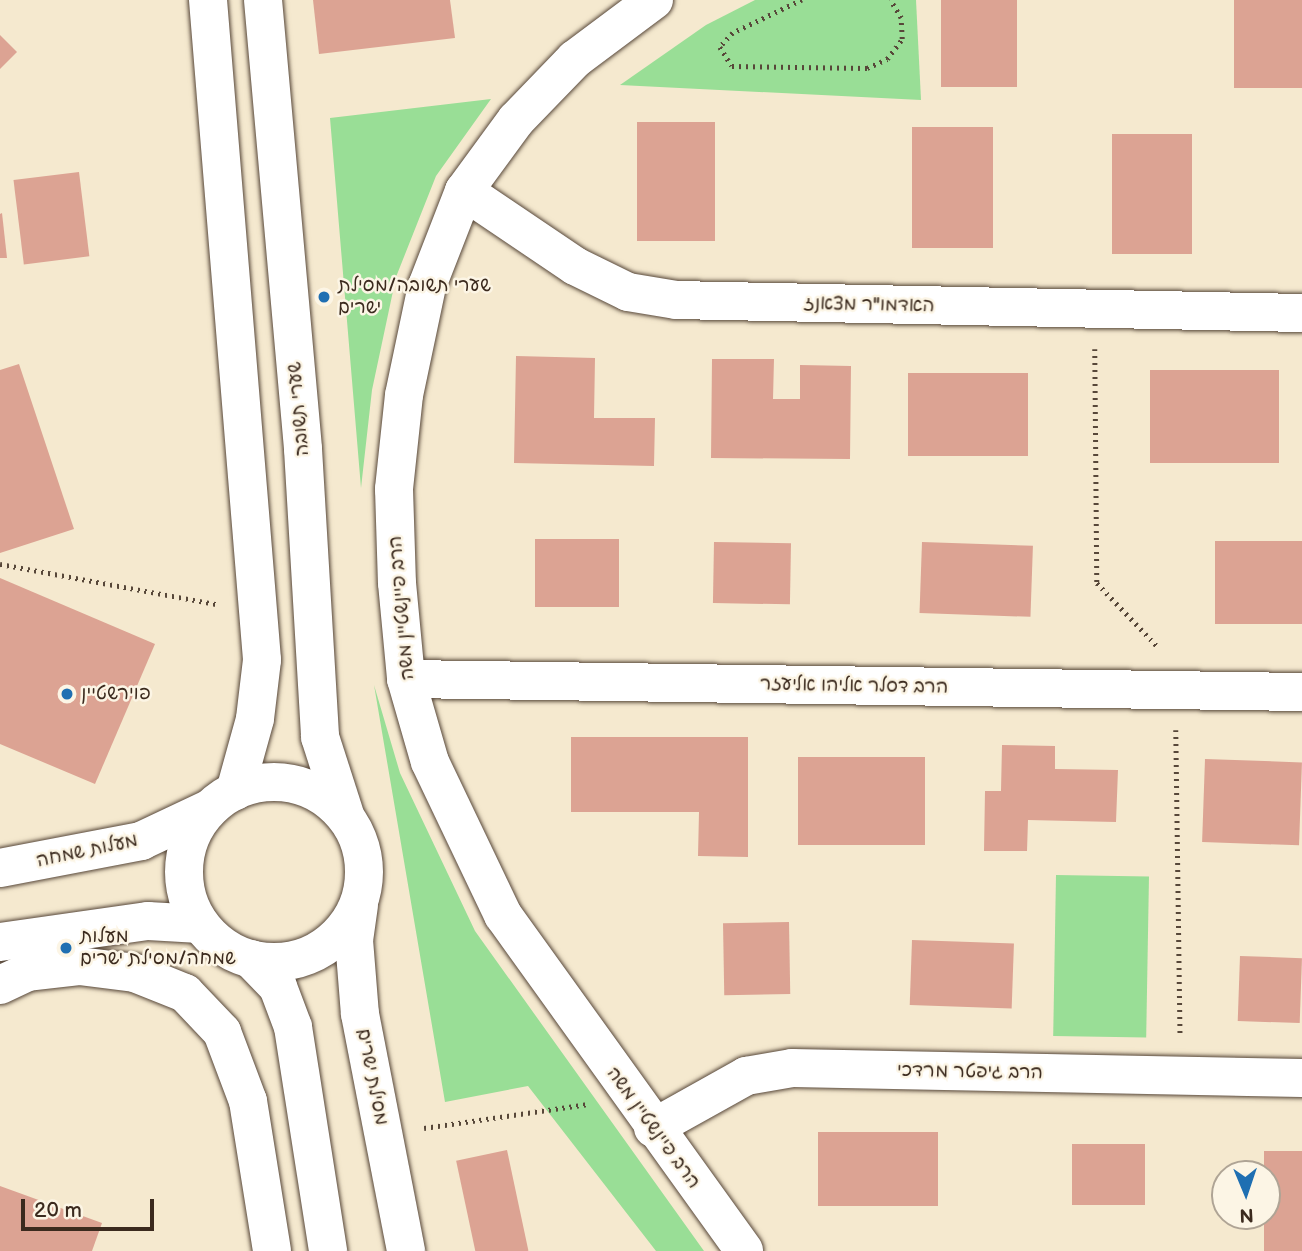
<!DOCTYPE html>
<html>
<head>
<meta charset="utf-8">
<style>
	body { margin:0 }
	#map { position:relative; width:1302px; height:1251px; overflow:hidden; background:#f5e9cf; font-family:"Balsamiq Sans","Playpen Sans Hebrew",sans-serif }
	div>[style] { position:absolute }
	.green>* { inset:0; background:#99de96; transform-origin:0 0 }
	.building>* { inset:0; background:#dca393; transform-origin:0 0 }
	.path>* { height:4.5px; margin-top:-2.25px; transform-origin:0; background:repeating-linear-gradient(90deg,#574739 0 2px,transparent 0 7px) }
	.roads { filter:drop-shadow(0 0 2px #574739) drop-shadow(0 0 2px #574739) }
	.minor>* { height:38px; margin:-19px; padding:0 19px; transform-origin:19px; border-radius:19px; background:#fff }
	.minor>.ring { margin:-19px; padding:0; box-sizing:content-box; background:none; border:38px solid #fff; border-radius:50% }
	.dots>* { width:19px; height:19px; translate:-50% -50%; box-sizing:border-box; border:4px solid #fcf5e5; border-radius:50% }
	span { translate:-50% -50%; white-space:nowrap; text-align:center; line-height:1.15; -webkit-text-stroke:5px #fcf5e5; paint-order:stroke }
	.poi-label { font-size:19px; color:#3b2a1e }
	.left { translate:0 -50%; text-align:left }
	.street-label { font-size:19px; color:#3b2a1e }
	.north { position:absolute; left:1211px; top:1160px; width:70px; height:70px; box-sizing:border-box; background:#fcf5e5; border:2px solid #afa495; border-radius:50%; rotate:178deg; font-size:19px; font-weight:700; line-height:28px; text-align:center; color:#3b2a1e }
	.north::after { content:''; display:block; margin:auto; width:24px; height:32px; background:#1f6fb2; clip-path:polygon(50% 0,100% 100%,50% 72%,0 100%) }
	.scale { position:absolute; left:21px; top:1199px; width:133px; height:32px; box-sizing:border-box; border:4px solid #3b2a1e; border-top:0; padding-left:9px; font-size:21px; line-height:24px; white-space:nowrap; color:#3b2a1e; -webkit-text-stroke:5px #fcf5e5; paint-order:stroke }
</style>
</head>
<body>
<div id="map">
	<div class="green">
		<i style="clip-path:polygon(755px 0,916px 0,921px 100px,620px 85px,706px 25px)"></i>
		<i style="clip-path:polygon(491px 99px,436px 176px,396px 277px,372px 390px,361px 488px,330px 118px)"></i>
		<i style="clip-path:polygon(374px 685px,400px 773px,475px 931px,704px 1251px,656px 1251px,528px 1086px,445px 1102px)"></i>
		<i style="left:1056px;top:875px;width:93px;height:161px;rotate:1deg"></i>
	</div>
	<div class="building">
		<i style="clip-path:polygon(313px 0,450px 0,455px 38px,319px 54px)"></i>
		<i style="left:941px;top:0;width:76px;height:87px"></i>
		<i style="left:1234px;top:0;width:68px;height:88px"></i>
		<i style="clip-path:polygon(0 35px,17px 52px,0 69px)"></i>
		<i style="left:637px;top:122px;width:78px;height:119px"></i>
		<i style="left:912px;top:127px;width:81px;height:121px"></i>
		<i style="left:1112px;top:134px;width:80px;height:120px"></i>
		<i style="left:79px;top:172px;width:85px;height:66px;rotate:83deg"></i>
		<i style="clip-path:polygon(2px 213px,7px 258px,0 258px,0 214px)"></i>
		<i style="clip-path:polygon(516px 356px,595px 358px,594px 418px,655px 418px,654px 466px,514px 463px)"></i>
		<i style="clip-path:polygon(712px 359px,774px 359px,773px 399px,800px 399px,800px 365px,851px 366px,850px 459px,711px 458px)"></i>
		<i style="clip-path:polygon(19px 364px,74px 529px,0 553px,0 370px)"></i>
		<i style="left:1279px;top:370px;width:93px;height:129px;rotate:90deg"></i>
		<i style="left:908px;top:373px;width:120px;height:83px"></i>
		<i style="left:619px;top:539px;width:68px;height:84px;rotate:90deg"></i>
		<i style="left:1215px;top:541px;width:87px;height:83px"></i>
		<i style="left:714px;top:542px;width:77px;height:61px;rotate:1deg"></i>
		<i style="left:922px;top:542px;width:111px;height:71px;rotate:2deg"></i>
		<i style="clip-path:polygon(0 578px,155px 644px,95px 784px,0 744px)"></i>
		<i style="clip-path:polygon(571px 737px,748px 737px,748px 857px,698px 856px,699px 812px,571px 812px)"></i>
		<i style="clip-path:polygon(1002px 745px,1055px 746px,1055px 769px,1118px 770px,1116px 822px,1028px 820px,1027px 851px,984px 851px,985px 791px,1001px 791px)"></i>
		<i style="left:925px;top:757px;width:88px;height:127px;rotate:90deg"></i>
		<i style="left:1205px;top:759px;width:97px;height:83px;rotate:2deg"></i>
		<i style="left:789px;top:922px;width:72px;height:66px;rotate:89deg"></i>
		<i style="left:912px;top:940px;width:102px;height:65px;rotate:2deg"></i>
		<i style="left:1240px;top:956px;width:62px;height:65px;rotate:2deg"></i>
		<i style="left:818px;top:1132px;width:120px;height:74px"></i>
		<i style="left:1072px;top:1144px;width:73px;height:61px"></i>
		<i style="left:507px;top:1150px;width:103px;height:52px;rotate:78deg"></i>
		<i style="left:1264px;top:1151px;width:38px;height:100px"></i>
		<i style="clip-path:polygon(0 1186px,102px 1223px,92px 1251px,0 1251px)"></i>
	</div>
	<div class="path">
		<i style="left:802px;top:0;width:76px;rotate:154.4deg"></i>
		<i style="left:733px;top:33px;width:19px;rotate:133deg"></i>
		<i style="left:720px;top:47px;width:22px;rotate:58deg"></i>
		<i style="left:732px;top:66px;width:135px;rotate:0.8deg"></i>
		<i style="left:867px;top:68px;width:22px;rotate:-24deg"></i>
		<i style="left:887px;top:59px;width:25px;rotate:-53deg"></i>
		<i style="left:902px;top:39px;width:21px;rotate:-93deg"></i>
		<i style="left:901px;top:18px;width:21px;rotate:-121deg"></i>
		<i style="left:1095px;top:349px;width:234px;rotate:89.5deg"></i>
		<i style="left:1097px;top:583px;width:90px;rotate:46.4deg"></i>
		<i style="left:0;top:564px;width:220px;rotate:10.5deg"></i>
		<i style="left:1176px;top:730px;width:303px;rotate:89.2deg"></i>
		<i style="left:424px;top:1128px;width:166px;rotate:-8.3deg"></i>
	</div>
	<div class="roads">
		<div class="minor">
			<i style="left:208px;top:0;width:662px;rotate:85.32deg"></i>
			<i style="left:262px;top:660px;width:59px;rotate:96.8deg"></i>
			<i style="left:255px;top:719px;width:75px;rotate:105.5deg"></i>
			<i style="left:263px;top:0;width:451px;rotate:84.9deg"></i>
			<i style="left:303px;top:449px;width:289px;rotate:86.6deg"></i>
			<i style="left:320px;top:737px;width:82px;rotate:72.2deg"></i>
			<i style="left:654px;top:0;width:99px;rotate:143.2deg"></i>
			<i style="left:575px;top:59px;width:85px;rotate:134deg"></i>
			<i style="left:516px;top:120px;width:88px;rotate:126.2deg"></i>
			<i style="left:464px;top:191px;width:102px;rotate:111.3deg"></i>
			<i style="left:427px;top:286px;width:111px;rotate:101.9deg"></i>
			<i style="left:404px;top:395px;width:95px;rotate:96.1deg"></i>
			<i style="left:394px;top:489px;width:94px;rotate:88.2deg"></i>
			<i style="left:397px;top:583px;width:96px;rotate:84.6deg"></i>
			<i style="left:406px;top:679px;width:86px;rotate:73.9deg"></i>
			<i style="left:430px;top:762px;width:170px;rotate:64.5deg"></i>
			<i style="left:503px;top:915px;width:413px;rotate:54.3deg"></i>
			<i style="left:464px;top:191px;width:134px;rotate:34deg"></i>
			<i style="left:575px;top:266px;width:59px;rotate:26.1deg"></i>
			<i style="left:628px;top:292px;width:49px;rotate:9.5deg"></i>
			<i style="left:676px;top:300px;width:626px;rotate:1.19deg"></i>
			<i style="left:406px;top:679px;width:896px;rotate:0.83deg"></i>
			<i class="ring" style="left:184px;top:782px;width:142px;height:142px"></i>
			<i style="left:0;top:868px;width:144px;rotate:-10.8deg"></i>
			<i style="left:141px;top:841px;width:75px;rotate:-25.2deg"></i>
			<i style="left:359px;top:905px;width:35px;rotate:98deg"></i>
			<i style="left:354px;top:940px;width:74px;rotate:85.4deg"></i>
			<i style="left:360px;top:1014px;width:241px;rotate:79deg"></i>
			<i style="left:0;top:942px;width:149px;rotate:-8.1deg"></i>
			<i style="left:148px;top:921px;width:52px;rotate:3.3deg"></i>
			<i style="left:251px;top:959px;width:39px;rotate:46deg"></i>
			<i style="left:278px;top:987px;width:43px;rotate:69.4deg"></i>
			<i style="left:293px;top:1027px;width:227px;rotate:81.1deg"></i>
			<i style="left:0;top:985px;width:31px;rotate:-25deg"></i>
			<i style="left:28px;top:972px;width:51px;rotate:-6.7deg"></i>
			<i style="left:79px;top:966px;width:56px;rotate:7.1deg"></i>
			<i style="left:135px;top:973px;width:54px;rotate:21.8deg"></i>
			<i style="left:185px;top:993px;width:54px;rotate:46.5deg"></i>
			<i style="left:222px;top:1032px;width:74px;rotate:69.4deg"></i>
			<i style="left:248px;top:1101px;width:152px;rotate:80.9deg"></i>
			<i style="left:653px;top:1128px;width:107px;rotate:-29.2deg"></i>
			<i style="left:746px;top:1076px;width:47px;rotate:-9.9deg"></i>
			<i style="left:792px;top:1068px;width:510px;rotate:1.12deg"></i>
		</div>
	</div>
	<div class="dots">
		<i style="left:324px;top:297px;background:#1f6fb2"></i>
		<i style="left:67px;top:694px;background:#1f6fb2"></i>
		<i style="left:66px;top:948px;background:#1f6fb2"></i>
	</div>
	<div class="poi-label">
		<span class="left" style="left:338px;top:297px">שערי תשובה/מסילת<br>ישרים</span>
		<span class="left" style="left:81px;top:694px">פוירשטיין</span>
		<span class="left" style="left:80px;top:948px">מעלות<br>שמחה/מסילת ישרים</span>
	</div>
	<div class="street-label">
		<span style="left:869px;top:305px;rotate:1deg">האדמו"ר מצאנז</span>
		<span style="left:299px;top:409px;rotate:-95deg">שערי תשובה</span>
		<span style="left:402px;top:608px;rotate:-95deg">הרב פיינשטיין משה</span>
		<span style="left:854px;top:686px;rotate:1deg">הרב דסלר אליהו אליעזר</span>
		<span style="left:87px;top:851px;rotate:-12deg">מעלות שמחה</span>
		<span style="left:970px;top:1072px;rotate:1deg">הרב גיפטר מרדכי</span>
		<span style="left:372px;top:1077px;rotate:79deg">מסילת ישרים</span>
		<span style="left:653px;top:1128px;rotate:54deg">הרב פיינשטיין משה</span>
	</div>
	<div class="north">N</div>
	<div class="scale">20 m</div>
</div>
</body>
</html>
